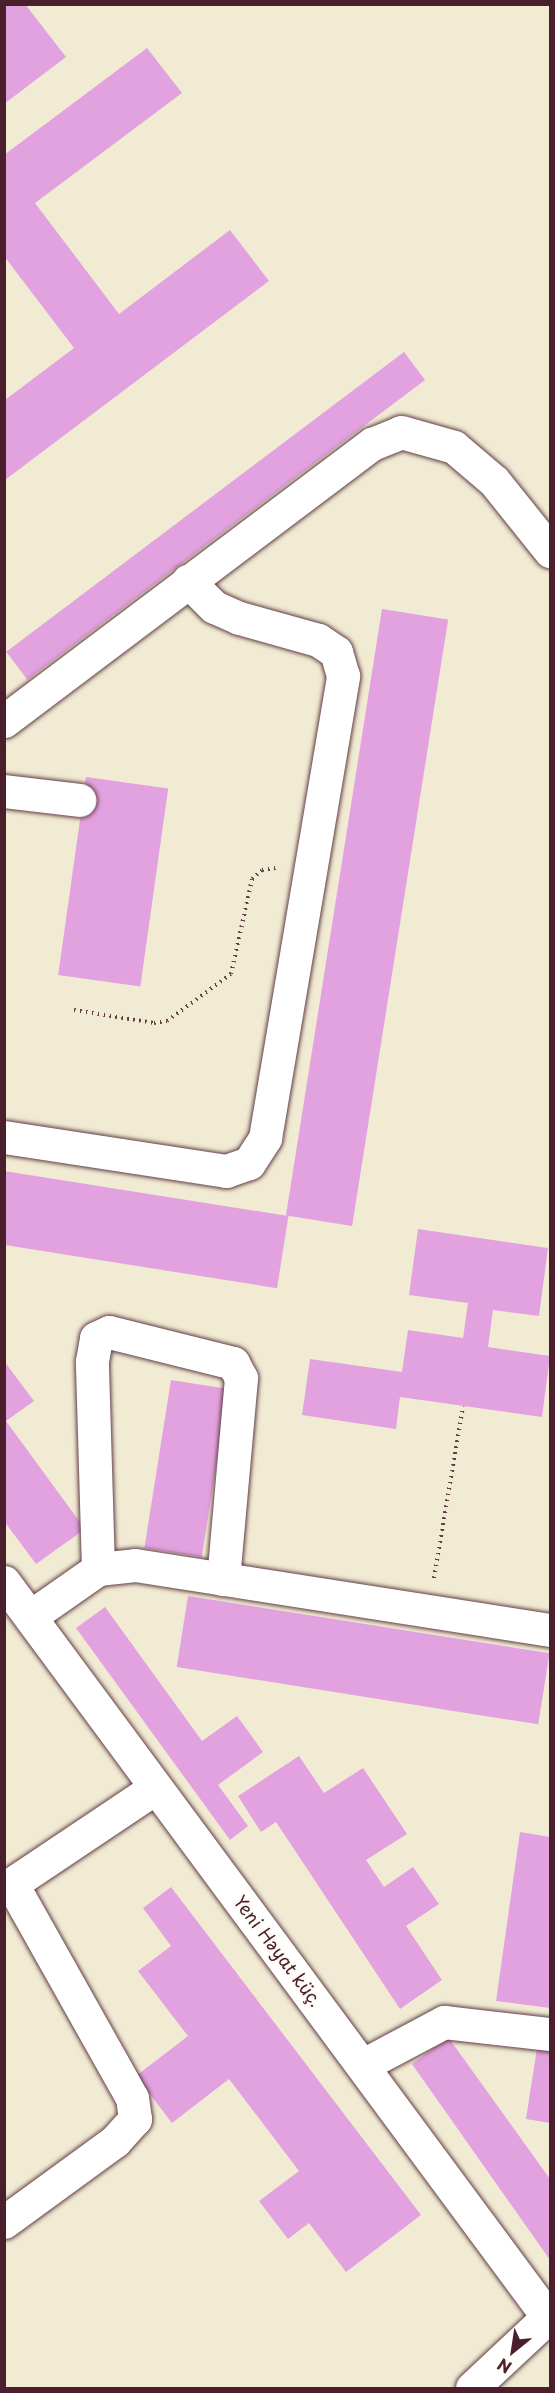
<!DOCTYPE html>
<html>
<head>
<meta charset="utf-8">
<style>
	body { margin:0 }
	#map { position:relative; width:555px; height:2393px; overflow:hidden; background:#f1ebd4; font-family:"Playpen Sans",sans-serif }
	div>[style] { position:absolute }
	.building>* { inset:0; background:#e2a2e0; transform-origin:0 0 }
	.path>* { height:4px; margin-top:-2px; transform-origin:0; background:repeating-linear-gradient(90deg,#633e44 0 1.5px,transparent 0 6px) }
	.roads { filter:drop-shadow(0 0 2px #633e44) drop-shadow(0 0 2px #633e44) }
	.minor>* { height:33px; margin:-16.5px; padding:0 16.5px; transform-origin:16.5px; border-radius:16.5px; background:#fff }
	span { translate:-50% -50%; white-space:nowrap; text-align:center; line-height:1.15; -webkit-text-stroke:5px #fdfcf7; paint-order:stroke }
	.street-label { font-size:18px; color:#4a1f2b }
	.frame { position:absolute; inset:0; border:6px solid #4a1f2b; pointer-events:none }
	.north { position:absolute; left:483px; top:2321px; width:60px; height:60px; -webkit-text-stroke:4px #fdfcf7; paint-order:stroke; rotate:210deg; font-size:16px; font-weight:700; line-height:24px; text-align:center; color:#4a1f2b }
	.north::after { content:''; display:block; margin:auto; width:21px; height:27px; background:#4a1f2b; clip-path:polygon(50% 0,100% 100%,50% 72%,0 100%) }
</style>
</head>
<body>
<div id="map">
	<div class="building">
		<i style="clip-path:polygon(4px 4px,25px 4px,66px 57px,4px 104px)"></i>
		<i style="clip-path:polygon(147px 48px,182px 93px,35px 203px,119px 314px,230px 230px,269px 281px,5px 480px,5px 400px,74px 348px,4px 256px,4px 155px)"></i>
		<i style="left:404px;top:352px;width:35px;height:498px;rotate:53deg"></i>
		<i style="left:382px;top:609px;width:67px;height:614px;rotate:9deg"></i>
		<i style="left:86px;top:777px;width:83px;height:200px;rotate:8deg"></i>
		<i style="left:4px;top:1171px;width:288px;height:73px;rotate:9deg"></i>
		<i style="clip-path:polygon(418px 1229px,548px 1248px,539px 1316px,493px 1310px,488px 1347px,550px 1356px,542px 1417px,400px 1397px,396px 1429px,302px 1415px,310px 1359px,402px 1372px,408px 1330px,463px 1338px,468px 1303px,409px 1295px)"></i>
		<i style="clip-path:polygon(4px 1361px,34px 1401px,6px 1421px,85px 1529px,36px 1564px,4px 1521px)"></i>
		<i style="left:171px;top:1380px;width:58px;height:170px;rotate:9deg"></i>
		<i style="left:188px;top:1596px;width:366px;height:72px;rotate:9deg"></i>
		<i style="clip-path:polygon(105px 1607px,202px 1741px,237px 1716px,263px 1752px,218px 1785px,248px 1826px,230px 1840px,76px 1628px)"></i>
		<i style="clip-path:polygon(299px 1756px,324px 1793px,363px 1768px,407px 1834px,366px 1860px,384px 1887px,413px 1867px,439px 1904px,406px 1926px,442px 1980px,400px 2009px,276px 1822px,261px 1832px,238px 1796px)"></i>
		<i style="clip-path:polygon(520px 1832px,550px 1837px,550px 2008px,496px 2001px)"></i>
		<i style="clip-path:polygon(171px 1887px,421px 2215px,346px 2272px,309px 2223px,288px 2239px,259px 2201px,299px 2171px,229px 2079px,172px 2123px,136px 2076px,188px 2036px,138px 1971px,171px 1946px,143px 1908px)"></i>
		<i style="clip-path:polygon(448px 2037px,550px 2179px,550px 2260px,412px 2064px)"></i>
		<i style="clip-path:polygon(537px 2048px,550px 2050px,550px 2123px,526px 2119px)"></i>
	</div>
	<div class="path">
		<i style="left:74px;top:1010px;width:81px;rotate:9.2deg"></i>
		<i style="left:154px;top:1023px;width:13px;rotate:-9deg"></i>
		<i style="left:167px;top:1021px;width:79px;rotate:-36.3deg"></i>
		<i style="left:231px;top:974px;width:97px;rotate:-77.5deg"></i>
		<i style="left:252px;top:879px;width:13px;rotate:-42deg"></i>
		<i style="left:262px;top:870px;width:14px;rotate:-8deg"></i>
		<i style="left:434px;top:1578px;width:174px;rotate:-80.4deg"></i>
	</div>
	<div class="roads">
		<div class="minor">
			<i style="left:4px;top:721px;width:461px;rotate:-37deg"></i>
			<i style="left:372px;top:444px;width:31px;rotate:-22deg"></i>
			<i style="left:401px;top:432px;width:55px;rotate:15.8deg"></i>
			<i style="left:454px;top:447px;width:52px;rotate:40.4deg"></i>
			<i style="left:494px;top:481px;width:90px;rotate:51.3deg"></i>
			<i style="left:4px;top:791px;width:76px;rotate:6.8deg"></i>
			<i style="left:4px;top:1137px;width:225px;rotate:8.7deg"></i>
			<i style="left:226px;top:1171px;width:24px;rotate:-19deg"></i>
			<i style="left:249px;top:1163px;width:30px;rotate:-57deg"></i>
			<i style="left:265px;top:1138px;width:469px;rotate:-80.4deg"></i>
			<i style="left:343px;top:676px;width:25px;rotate:-106deg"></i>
			<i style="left:336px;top:652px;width:22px;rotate:-146deg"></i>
			<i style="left:318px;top:640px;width:82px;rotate:-164.4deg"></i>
			<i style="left:239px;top:618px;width:27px;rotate:-156deg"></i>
			<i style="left:214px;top:607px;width:37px;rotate:-135deg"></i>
			<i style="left:98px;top:1569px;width:208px;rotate:-91.7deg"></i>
			<i style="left:92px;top:1361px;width:23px;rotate:-80deg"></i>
			<i style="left:96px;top:1338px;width:14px;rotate:-25deg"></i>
			<i style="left:109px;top:1332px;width:128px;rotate:14deg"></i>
			<i style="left:233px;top:1363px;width:17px;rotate:62deg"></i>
			<i style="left:241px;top:1378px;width:202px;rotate:95.1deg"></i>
			<i style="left:4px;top:1582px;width:918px;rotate:53.5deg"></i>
			<i style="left:31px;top:1616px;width:82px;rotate:-35deg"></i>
			<i style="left:98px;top:1569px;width:37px;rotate:-6deg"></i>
			<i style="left:135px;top:1565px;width:420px;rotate:8.9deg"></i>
			<i style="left:4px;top:1889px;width:182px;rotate:-33.8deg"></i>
			<i style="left:363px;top:2065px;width:92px;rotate:-28deg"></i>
			<i style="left:444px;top:2022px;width:107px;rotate:6.5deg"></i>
			<i style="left:4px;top:2222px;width:137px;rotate:-36.1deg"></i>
			<i style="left:115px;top:2141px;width:30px;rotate:-48deg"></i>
			<i style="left:135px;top:2119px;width:21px;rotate:-98deg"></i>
			<i style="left:132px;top:2098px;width:245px;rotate:-119.3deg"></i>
			<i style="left:472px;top:2388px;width:104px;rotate:-43.1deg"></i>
		</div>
	</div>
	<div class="street-label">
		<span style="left:278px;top:1951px;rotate:53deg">Yeni Həyat küç.</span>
	</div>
	<div class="frame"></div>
	<div class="north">N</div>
</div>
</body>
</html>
